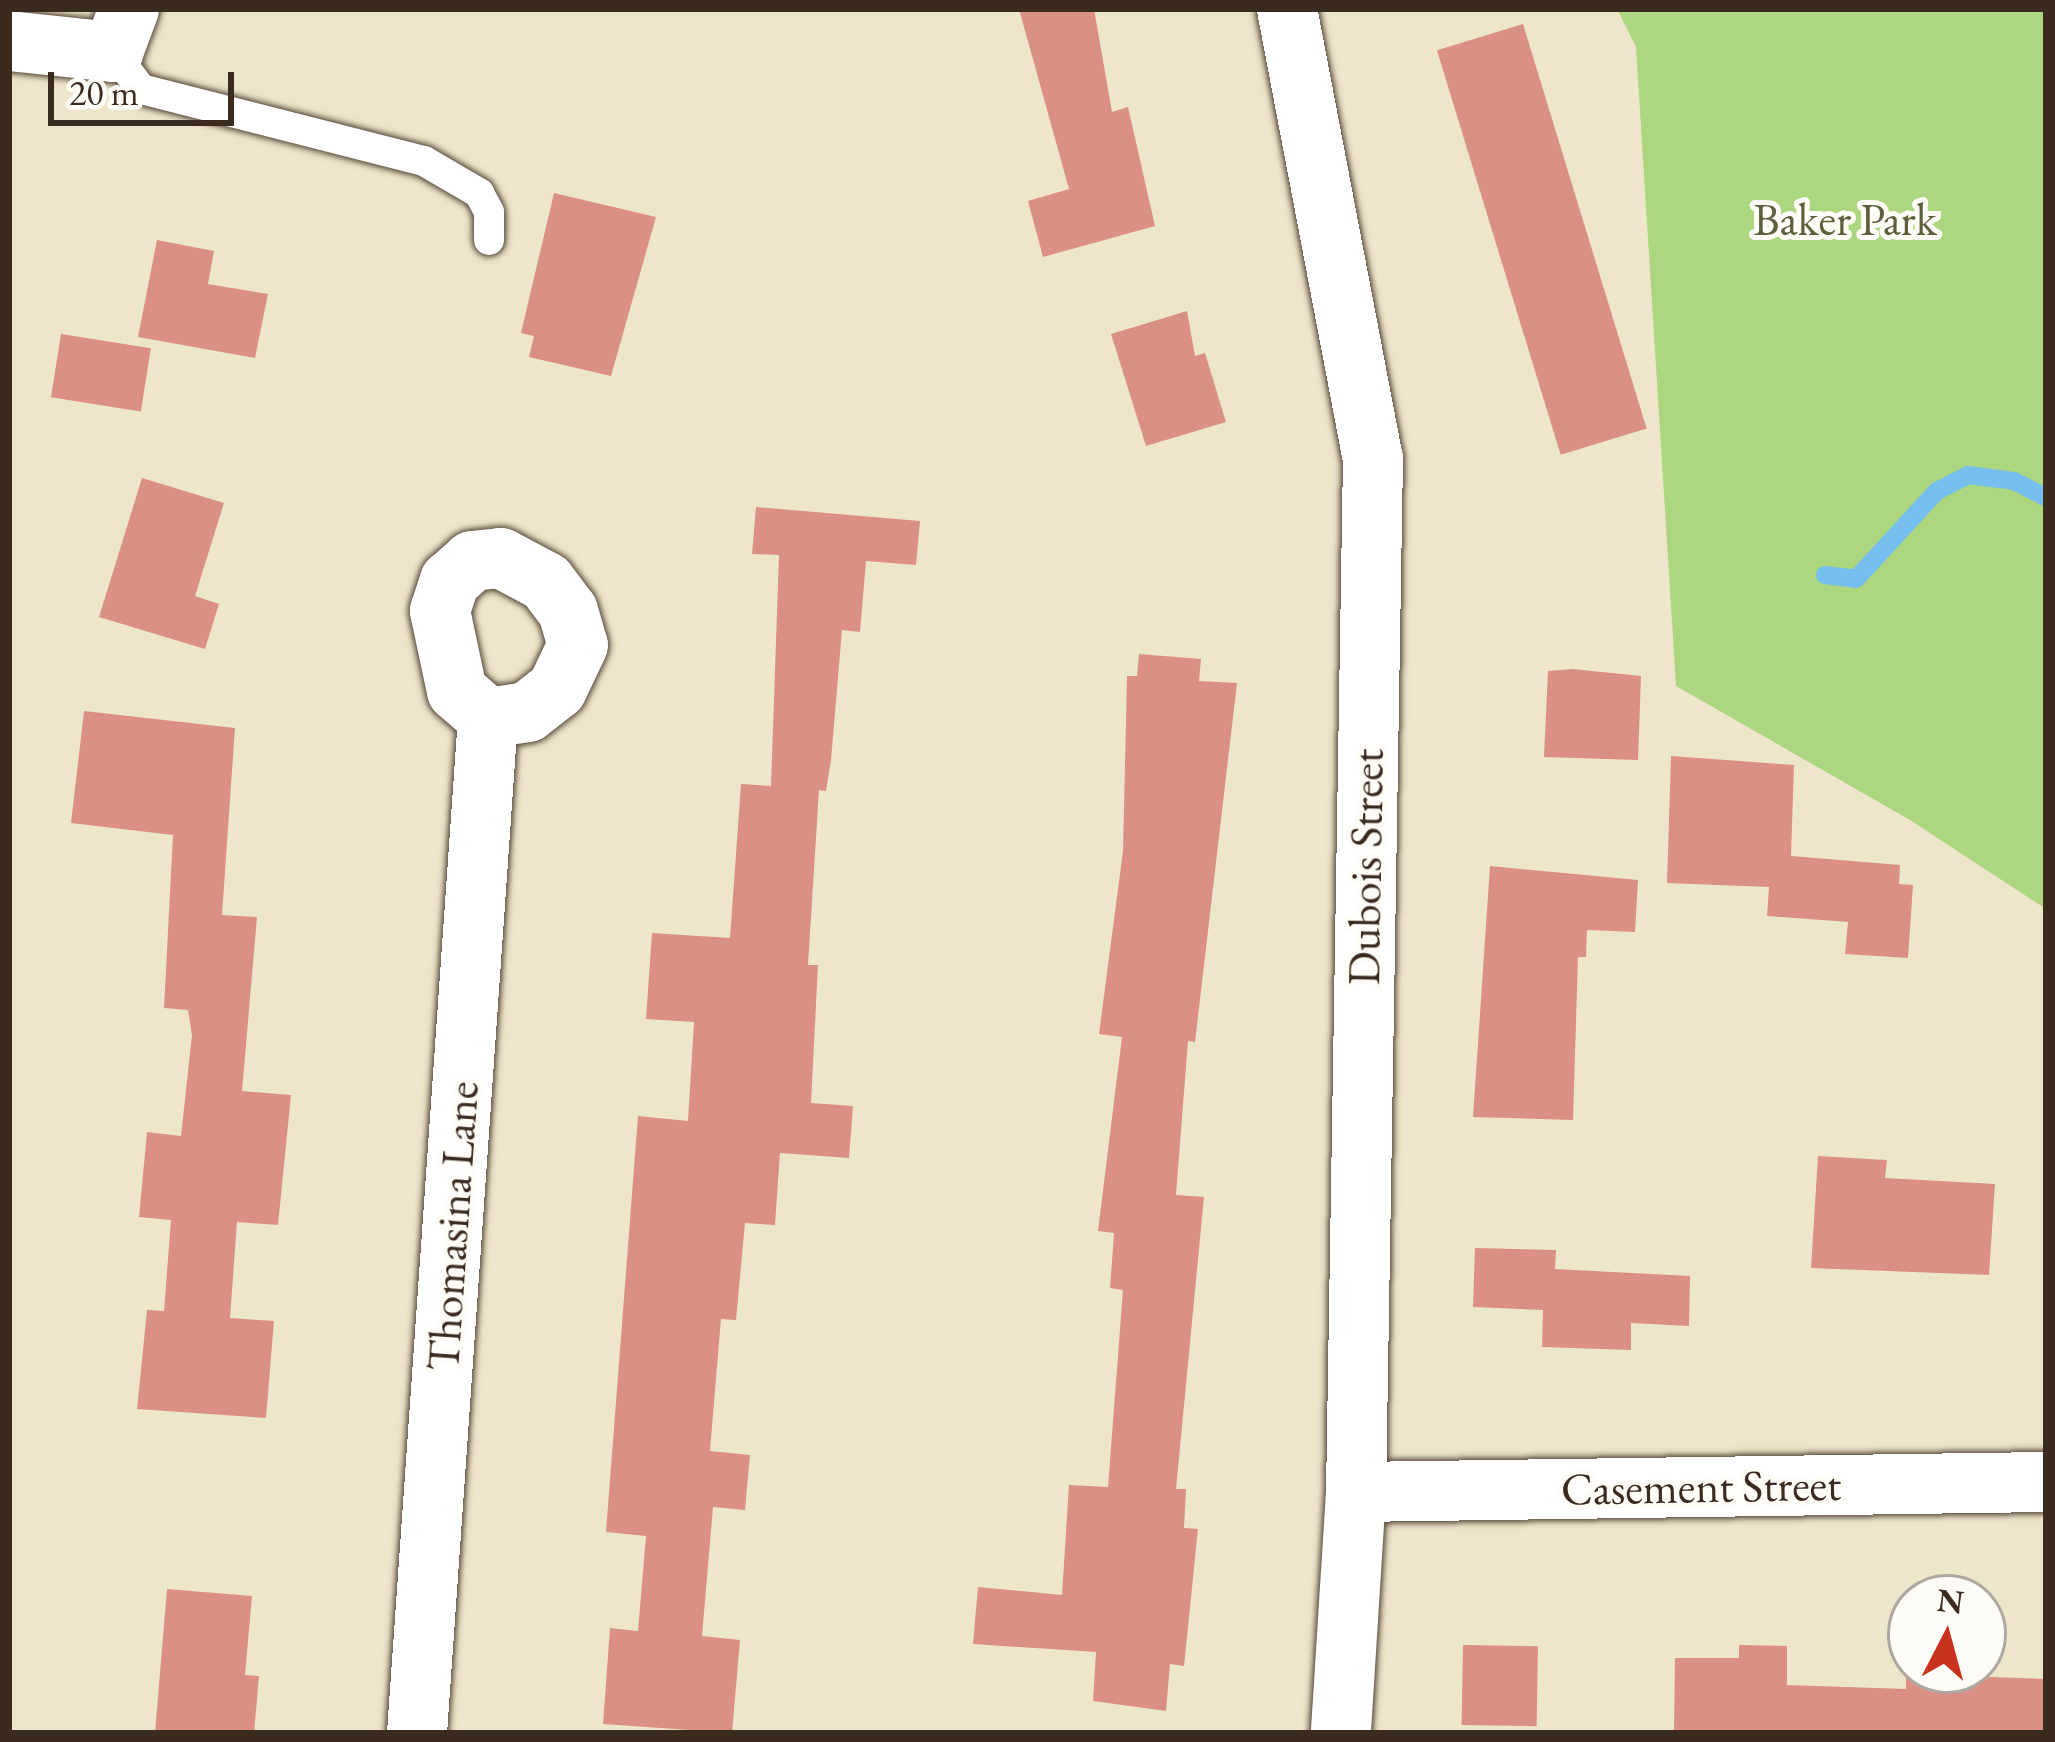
<!DOCTYPE html>
<html>
<head>
<meta charset="utf-8">
<style>
	body { margin:0 }
	#map { position:relative; width:2055px; height:1742px; overflow:hidden; background:#eee6ca; font-family:"EB Garamond",serif }
	div>[style] { position:absolute }
	.green>* { inset:0; background:#add681 }
	.stream>* { height:18px; margin:-9px; padding:0 9px; transform-origin:9px; border-radius:9px; background:#75beee }
	.building>* { inset:0; background:#db9085; transform-origin:0 0 }
	.roads { filter:drop-shadow(0 0 3px #564638) drop-shadow(0 0 3px #564638) }
	.lane>* { height:30px; margin:-15px; padding:0 15px; transform-origin:15px; border-radius:15px; background:#fff }
	.street>* { height:60px; margin:-30px; padding:0 30px; transform-origin:30px; border-radius:30px; background:#fff }
	span { translate:-50% -50%; white-space:nowrap; text-align:center; line-height:1.15; -webkit-text-stroke:10px #fdfcf7; paint-order:stroke }
	.park-label { font-size:45px; color:#5d5e3c }
	.street-label { font-size:45px; color:#3b2a1e }
	.frame { position:absolute; inset:0; border:12px solid #3b2a1e; pointer-events:none }
	.north { position:absolute; left:1887px; top:1574px; width:120px; height:120px; box-sizing:border-box; background:#fdfcf7; border:3px solid #afa8a0; border-radius:50%; rotate:6deg; font-size:33px; font-weight:700; line-height:48px; text-align:center; color:#3b2a1e }
	.north::after { content:''; display:block; margin:auto; width:42px; height:54px; background:#c8321e; clip-path:polygon(50% 0,100% 100%,50% 72%,0 100%) }
	.scale { position:absolute; left:48px; top:72px; width:186px; height:54px; box-sizing:border-box; border:6px solid #3b2a1e; border-top:0; padding-left:15px; font-size:36px; line-height:42px; white-space:nowrap; color:#3b2a1e; -webkit-text-stroke:9px #fdfcf7; paint-order:stroke }
</style>
</head>
<body>
<div id="map">
	<div class="green">
		<i style="clip-path:polygon(1617px 9px,2046px 9px,2046px 909px,1910px 820px,1676px 686px,1636px 47px)"></i>
	</div>
	<div class="stream">
		<i style="left:1825px;top:575px;width:31px;rotate:7deg"></i>
		<i style="left:1856px;top:579px;width:120px;rotate:-47.4deg"></i>
		<i style="left:1937px;top:491px;width:35px;rotate:-27deg"></i>
		<i style="left:1968px;top:475px;width:46px;rotate:7.4deg"></i>
		<i style="left:2014px;top:481px;width:36px;rotate:27deg"></i>
	</div>
	<div class="building">
		<i style="clip-path:polygon(1019px 9px,1094px 9px,1112px 112px,1128px 107px,1155px 226px,1043px 257px,1028px 201px,1069px 189px)"></i>
		<i style="left:1523px;top:24px;width:423px;height:90px;rotate:73deg"></i>
		<i style="clip-path:polygon(554px 193px,656px 217px,611px 376px,529px 357px,534px 336px,521px 333px)"></i>
		<i style="clip-path:polygon(157px 240px,214px 251px,208px 284px,268px 294px,255px 358px,138px 337px)"></i>
		<i style="clip-path:polygon(1187px 311px,1195px 356px,1205px 353px,1226px 422px,1146px 446px,1111px 334px)"></i>
		<i style="left:61px;top:334px;width:91px;height:64px;rotate:9deg"></i>
		<i style="clip-path:polygon(142px 478px,224px 503px,195px 596px,219px 604px,205px 649px,99px 617px)"></i>
		<i style="clip-path:polygon(756px 507px,920px 521px,916px 565px,866px 561px,860px 632px,842px 630px,831px 760px,826px 791px,819px 790px,808px 965px,818px 965px,811px 1103px,853px 1106px,849px 1158px,780px 1153px,775px 1225px,745px 1223px,736px 1320px,721px 1319px,710px 1451px,750px 1455px,745px 1510px,713px 1507px,702px 1636px,740px 1640px,732px 1733px,603px 1724px,610px 1628px,638px 1631px,646px 1536px,606px 1532px,638px 1116px,688px 1121px,694px 1022px,646px 1019px,652px 933px,730px 938px,741px 784px,771px 786px,779px 555px,752px 554px)"></i>
		<i style="clip-path:polygon(1139px 654px,1201px 659px,1199px 681px,1237px 683px,1195px 1042px,1188px 1041px,1176px 1195px,1204px 1197px,1176px 1489px,1186px 1489px,1184px 1528px,1198px 1529px,1184px 1666px,1170px 1664px,1166px 1711px,1093px 1701px,1096px 1652px,973px 1644px,978px 1587px,1062px 1595px,1069px 1485px,1108px 1487px,1123px 1290px,1110px 1288px,1114px 1233px,1098px 1231px,1122px 1037px,1099px 1034px,1123px 851px,1127px 676px,1137px 676px)"></i>
		<i style="clip-path:polygon(1573px 669px,1641px 676px,1638px 760px,1544px 757px,1548px 671px)"></i>
		<i style="clip-path:polygon(84px 711px,235px 728px,222px 915px,257px 917px,242px 1091px,291px 1095px,278px 1225px,237px 1222px,230px 1318px,274px 1321px,266px 1418px,137px 1409px,147px 1310px,164px 1311px,171px 1220px,139px 1217px,147px 1132px,181px 1136px,192px 1035px,188px 1010px,164px 1008px,173px 835px,71px 823px)"></i>
		<i style="clip-path:polygon(1671px 756px,1794px 765px,1791px 856px,1900px 865px,1899px 884px,1913px 885px,1908px 958px,1845px 954px,1848px 922px,1767px 916px,1769px 887px,1667px 883px)"></i>
		<i style="clip-path:polygon(1490px 866px,1638px 880px,1635px 932px,1587px 930px,1586px 957px,1578px 957px,1573px 1120px,1473px 1117px)"></i>
		<i style="clip-path:polygon(1818px 1156px,1887px 1160px,1885px 1178px,1995px 1184px,1989px 1275px,1811px 1268px)"></i>
		<i style="clip-path:polygon(1475px 1248px,1556px 1250px,1555px 1269px,1690px 1276px,1689px 1326px,1631px 1323px,1631px 1350px,1542px 1347px,1543px 1310px,1473px 1307px)"></i>
		<i style="clip-path:polygon(167px 1589px,252px 1596px,245px 1675px,259px 1676px,254px 1733px,155px 1733px)"></i>
		<i style="left:1463px;top:1645px;width:75px;height:80px;rotate:1deg"></i>
		<i style="clip-path:polygon(1739px 1645px,1787px 1646px,1787px 1685px,1906px 1689px,1906px 1674px,2046px 1679px,2046px 1733px,1674px 1733px,1675px 1658px,1739px 1658px)"></i>
	</div>
	<div class="roads">
		<div class="lane">
			<i style="left:113px;top:52px;width:46px;rotate:52.9deg"></i>
			<i style="left:141px;top:89px;width:292px;rotate:14.3deg"></i>
			<i style="left:424px;top:161px;width:64px;rotate:30.2deg"></i>
			<i style="left:479px;top:193px;width:21px;rotate:62deg"></i>
			<i style="left:489px;top:212px;width:28px;rotate:90deg"></i>
		</div>
		<div class="street">
			<i style="left:1287px;top:9px;width:457px;rotate:79.2deg"></i>
			<i style="left:1373px;top:458px;width:1034px;rotate:90.94deg"></i>
			<i style="left:1356px;top:1492px;width:241px;rotate:93.6deg"></i>
			<i style="left:9px;top:41px;width:105px;rotate:6deg"></i>
			<i style="left:113px;top:52px;width:46px;rotate:-69.6deg"></i>
			<i style="left:501px;top:558px;width:51px;rotate:28.1deg"></i>
			<i style="left:546px;top:582px;width:36px;rotate:53deg"></i>
			<i style="left:568px;top:611px;width:35px;rotate:74deg"></i>
			<i style="left:578px;top:645px;width:49px;rotate:115.5deg"></i>
			<i style="left:557px;top:689px;width:37px;rotate:142deg"></i>
			<i style="left:528px;top:712px;width:40px;rotate:171.5deg"></i>
			<i style="left:488px;top:718px;width:41px;rotate:-138.9deg"></i>
			<i style="left:457px;top:691px;width:82px;rotate:-102deg"></i>
			<i style="left:440px;top:611px;width:32px;rotate:-72deg"></i>
			<i style="left:450px;top:581px;width:30px;rotate:-42deg"></i>
			<i style="left:472px;top:561px;width:29px;rotate:-6deg"></i>
			<i style="left:1356px;top:1492px;width:690px;rotate:-0.83deg"></i>
			<i style="left:417px;top:1733px;width:1017px;rotate:-86deg"></i>
		</div>
	</div>
	<div class="park-label">
		<span style="left:1845px;top:220px">Baker Park</span>
	</div>
	<div class="street-label">
		<span style="left:1366px;top:867px;rotate:-89deg">Dubois Street</span>
		<span style="left:453px;top:1226px;rotate:-86deg">Thomasina Lane</span>
		<span style="left:1701px;top:1487px;rotate:-1deg">Casement Street</span>
	</div>
	<div class="frame"></div>
	<div class="north">N</div>
	<div class="scale">20 m</div>
</div>
</body>
</html>
